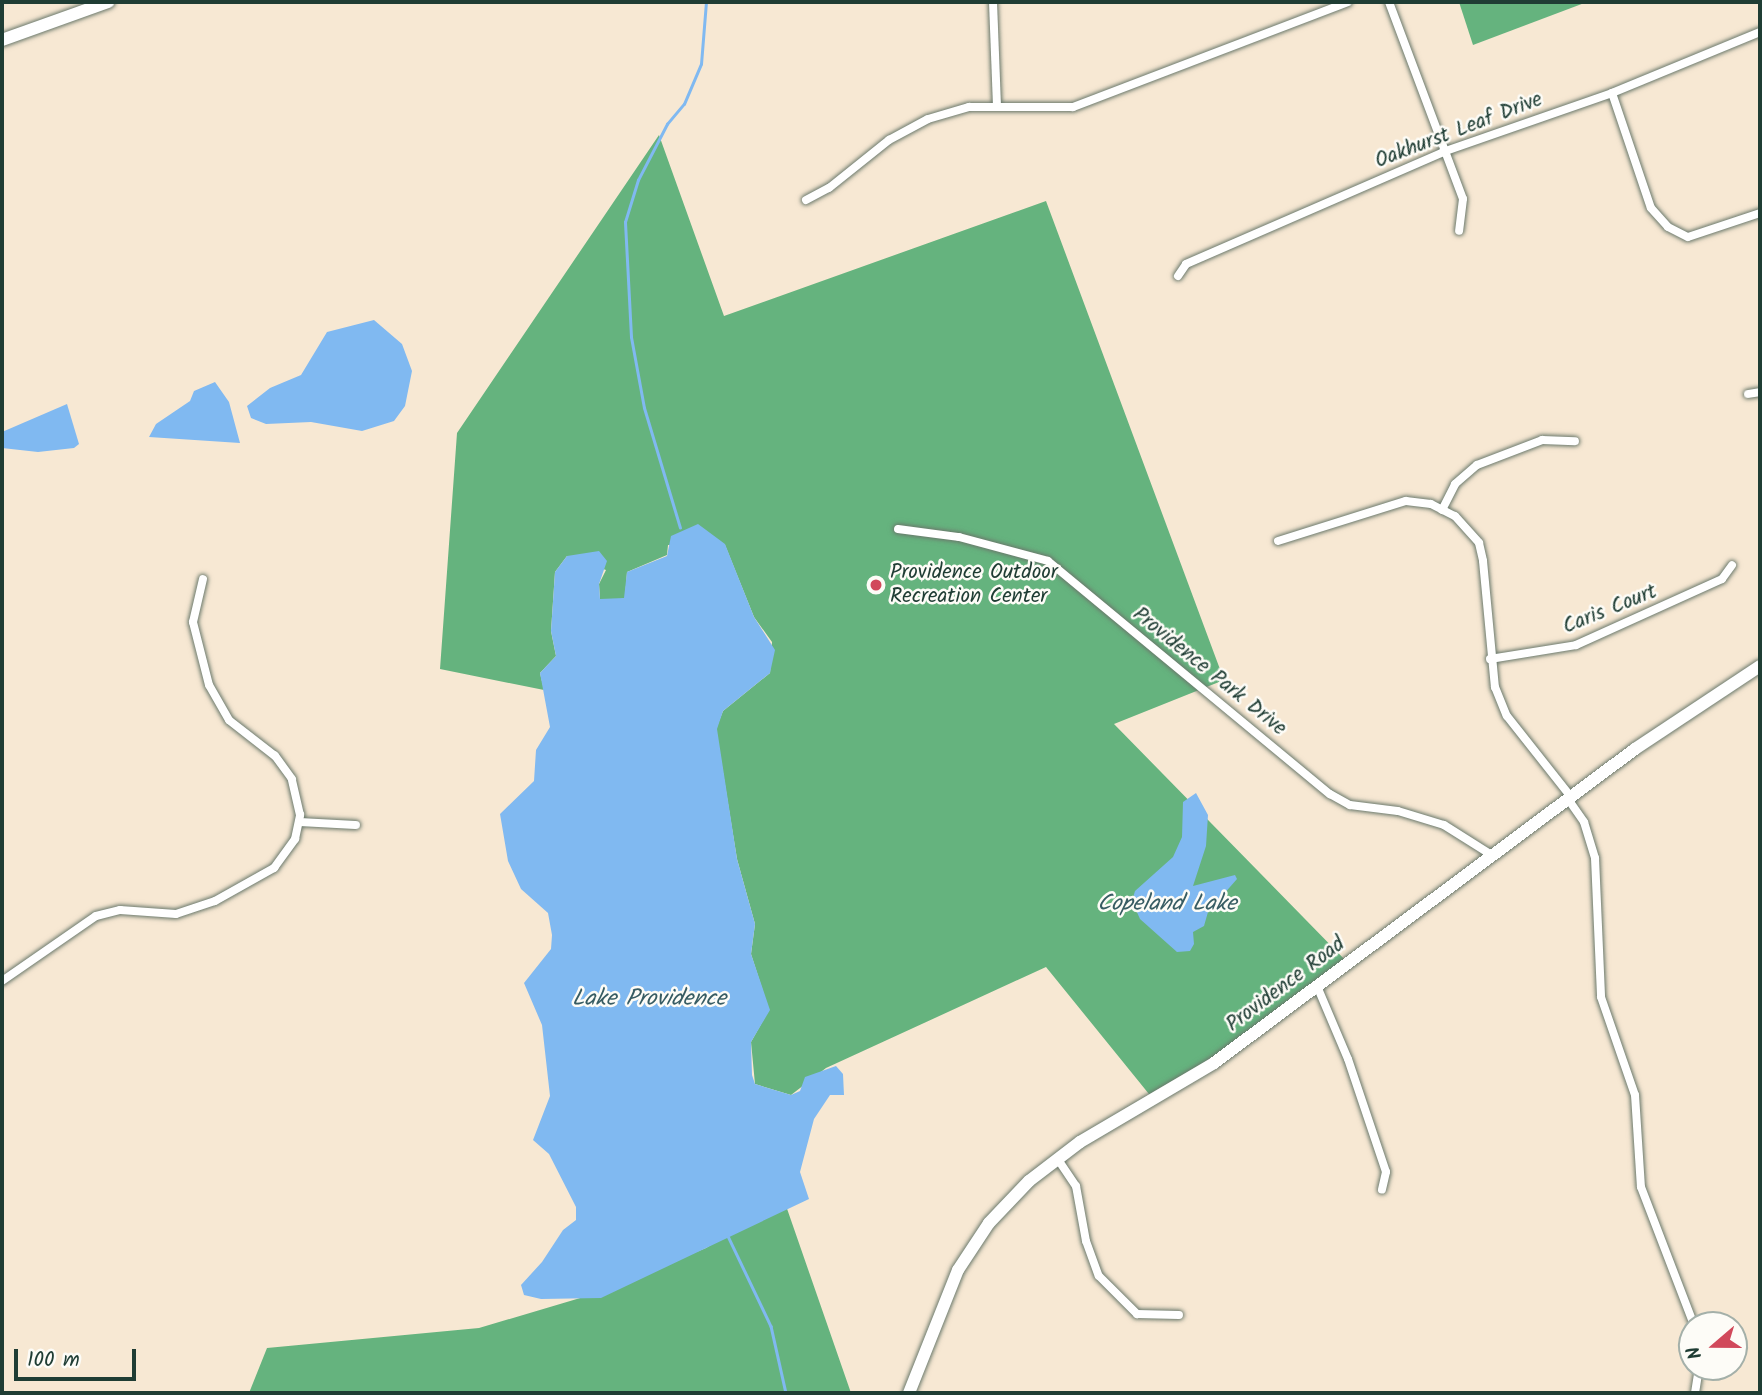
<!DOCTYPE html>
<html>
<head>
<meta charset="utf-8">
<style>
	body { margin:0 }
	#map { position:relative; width:1762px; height:1395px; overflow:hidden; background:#f7e8d3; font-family:Kalam,sans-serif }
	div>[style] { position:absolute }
	.forest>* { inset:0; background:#65b37e }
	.water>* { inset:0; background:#80b9f1 }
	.stream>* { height:2.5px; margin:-1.25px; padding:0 1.25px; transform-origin:1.25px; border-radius:1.25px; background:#80b9f1 }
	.roads { filter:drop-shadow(0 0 2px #6b796c) drop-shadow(0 0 2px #6b796c) }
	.street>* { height:8px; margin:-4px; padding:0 4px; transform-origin:4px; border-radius:4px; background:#fff }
	.secondary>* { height:12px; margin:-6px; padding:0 6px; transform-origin:6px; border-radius:6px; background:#fff }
	.dots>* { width:19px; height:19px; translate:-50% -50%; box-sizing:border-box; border:4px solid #fdfcf7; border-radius:50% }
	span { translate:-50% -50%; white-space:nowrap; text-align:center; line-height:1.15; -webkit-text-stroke:5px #fdfcf7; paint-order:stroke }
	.street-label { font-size:21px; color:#1f3d34 }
	.poi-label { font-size:21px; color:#1f3d34 }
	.left { translate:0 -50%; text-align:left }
	.water-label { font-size:23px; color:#375c63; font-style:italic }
	.frame { position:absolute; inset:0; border:4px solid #1f3d34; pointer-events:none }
	.north { position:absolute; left:1678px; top:1311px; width:70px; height:70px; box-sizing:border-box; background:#fdfcf7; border:2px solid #a4b0a9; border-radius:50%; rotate:250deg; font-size:19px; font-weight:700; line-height:28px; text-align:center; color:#1f3d34 }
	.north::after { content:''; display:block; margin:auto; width:24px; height:32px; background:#d1495b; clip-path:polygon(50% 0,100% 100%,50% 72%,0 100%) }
	.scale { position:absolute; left:14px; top:1349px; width:122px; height:32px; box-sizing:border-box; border:4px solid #1f3d34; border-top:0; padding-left:9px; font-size:21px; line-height:24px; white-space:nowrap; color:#1f3d34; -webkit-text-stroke:5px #fdfcf7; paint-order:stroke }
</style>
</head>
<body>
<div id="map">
	<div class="forest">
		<i style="clip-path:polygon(1459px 2px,1587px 2px,1473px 45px)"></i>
		<i style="clip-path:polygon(659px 135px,724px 316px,1046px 201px,1224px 680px,1114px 724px,1349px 964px,1153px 1099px,1046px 967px,826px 1068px,791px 1095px,755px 1084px,751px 1042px,769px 1010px,751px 954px,755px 924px,737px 859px,716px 729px,723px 711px,770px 673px,772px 642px,754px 617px,725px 545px,668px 545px,667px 555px,627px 572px,625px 598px,609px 602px,600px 599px,599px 584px,606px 570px,567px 556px,555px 572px,551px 631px,556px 656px,540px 673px,544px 690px,440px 669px,457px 433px)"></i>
		<i style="clip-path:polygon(784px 1200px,851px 1393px,249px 1393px,267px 1348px,479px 1328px,597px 1293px,706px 1248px)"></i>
	</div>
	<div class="water">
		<i style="clip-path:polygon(374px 320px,402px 344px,412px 371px,405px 406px,394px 421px,362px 431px,311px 422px,266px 424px,251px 418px,247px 406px,270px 388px,301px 375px,327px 332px)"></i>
		<i style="clip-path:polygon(215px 382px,229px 402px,240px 443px,149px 437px,156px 424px,190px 401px,194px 391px)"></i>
		<i style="clip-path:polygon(67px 404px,79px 444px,74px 448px,38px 452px,2px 448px,2px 432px)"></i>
		<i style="clip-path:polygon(698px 524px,725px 544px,754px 617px,775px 650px,770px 673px,723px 711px,717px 729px,737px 859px,755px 924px,751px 954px,770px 1010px,751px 1042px,752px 1075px,755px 1084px,791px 1095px,800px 1091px,805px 1077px,836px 1066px,843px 1074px,844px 1095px,830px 1095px,814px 1119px,800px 1172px,809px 1199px,601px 1298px,541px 1299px,524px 1295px,521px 1285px,542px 1262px,563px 1230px,576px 1220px,576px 1207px,549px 1154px,533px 1140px,550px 1096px,542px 1025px,524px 983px,551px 949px,552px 935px,548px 913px,521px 889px,508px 861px,500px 814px,534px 781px,536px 750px,550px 727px,540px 673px,556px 656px,551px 631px,555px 572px,567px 556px,599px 551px,607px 561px,599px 584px,600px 599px,624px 598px,627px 572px,667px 556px,671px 536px)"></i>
		<i style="clip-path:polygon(1196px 793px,1208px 815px,1206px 846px,1193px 886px,1235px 875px,1237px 879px,1208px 912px,1204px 926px,1193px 932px,1194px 944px,1190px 951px,1177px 952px,1140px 919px,1132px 901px,1135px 891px,1173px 857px,1182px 837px,1183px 802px)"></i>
	</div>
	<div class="stream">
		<i style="left:680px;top:528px;width:125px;rotate:-106.7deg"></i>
		<i style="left:644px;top:408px;width:72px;rotate:-100.4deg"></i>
		<i style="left:631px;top:337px;width:115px;rotate:-93deg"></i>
		<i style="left:625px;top:222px;width:44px;rotate:-72.8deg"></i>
		<i style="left:638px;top:180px;width:63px;rotate:-62.6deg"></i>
		<i style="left:667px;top:124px;width:26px;rotate:-50deg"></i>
		<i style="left:684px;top:104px;width:43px;rotate:-67deg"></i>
		<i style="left:701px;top:64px;width:62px;rotate:-85.4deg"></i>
		<i style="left:728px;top:1236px;width:100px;rotate:64.5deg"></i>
		<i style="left:771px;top:1326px;width:69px;rotate:77.4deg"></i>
	</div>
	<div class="roads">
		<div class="street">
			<i style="left:993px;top:2px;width:103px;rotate:87.8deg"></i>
			<i style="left:1389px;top:2px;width:210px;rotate:69.4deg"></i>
			<i style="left:1463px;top:199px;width:32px;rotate:97deg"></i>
			<i style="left:1612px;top:93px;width:121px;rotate:71.3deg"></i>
			<i style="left:1651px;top:208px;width:25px;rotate:48deg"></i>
			<i style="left:1668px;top:227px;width:22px;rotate:27deg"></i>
			<i style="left:1688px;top:237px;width:76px;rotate:-18.4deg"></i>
			<i style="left:806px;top:200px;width:26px;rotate:-28deg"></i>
			<i style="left:829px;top:188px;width:77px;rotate:-38.7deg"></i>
			<i style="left:889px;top:140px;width:44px;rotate:-28.3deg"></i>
			<i style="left:928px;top:119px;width:43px;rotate:-16.3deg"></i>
			<i style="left:969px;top:107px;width:104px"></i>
			<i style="left:1073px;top:107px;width:294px;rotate:-20.9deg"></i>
			<i style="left:1178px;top:276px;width:14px;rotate:-56deg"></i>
			<i style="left:1186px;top:264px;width:280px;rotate:-23.5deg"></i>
			<i style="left:1443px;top:152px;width:179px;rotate:-19.2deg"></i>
			<i style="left:1612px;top:93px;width:160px;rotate:-22.4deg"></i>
			<i style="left:1748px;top:394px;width:12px;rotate:-9deg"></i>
			<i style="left:1442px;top:510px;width:29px;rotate:-63deg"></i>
			<i style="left:1455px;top:484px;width:29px;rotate:-41deg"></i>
			<i style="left:1477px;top:465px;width:70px;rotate:-21deg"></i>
			<i style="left:1542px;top:440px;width:33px;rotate:2deg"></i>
			<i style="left:898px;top:529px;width:62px;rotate:7.5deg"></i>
			<i style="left:959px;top:537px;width:92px;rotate:15.1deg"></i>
			<i style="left:1048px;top:561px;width:366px;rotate:39.6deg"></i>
			<i style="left:1330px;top:794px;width:23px;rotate:29deg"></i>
			<i style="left:1350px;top:805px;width:48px;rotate:7.1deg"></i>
			<i style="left:1398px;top:811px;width:48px;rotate:16.9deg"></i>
			<i style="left:1444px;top:825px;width:58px;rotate:32.3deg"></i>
			<i style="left:1278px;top:541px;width:134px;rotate:-17.4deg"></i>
			<i style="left:1406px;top:501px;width:25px;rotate:7deg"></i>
			<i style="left:1431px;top:504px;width:27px;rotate:27deg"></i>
			<i style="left:1455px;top:516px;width:36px;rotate:48deg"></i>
			<i style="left:1479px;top:543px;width:18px;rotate:77deg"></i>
			<i style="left:1483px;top:561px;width:127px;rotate:84.6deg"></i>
			<i style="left:1495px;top:687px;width:31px;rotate:68deg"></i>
			<i style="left:1507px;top:716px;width:103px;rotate:51.7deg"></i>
			<i style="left:1490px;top:659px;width:87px;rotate:-9.2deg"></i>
			<i style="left:1576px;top:645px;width:160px;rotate:-24.3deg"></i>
			<i style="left:1722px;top:579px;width:17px;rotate:-54deg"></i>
			<i style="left:1568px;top:799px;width:28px;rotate:55deg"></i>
			<i style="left:1584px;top:822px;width:38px;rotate:73deg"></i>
			<i style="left:1595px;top:858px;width:139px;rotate:87.5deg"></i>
			<i style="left:1601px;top:997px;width:104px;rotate:70.9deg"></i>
			<i style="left:1635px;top:1095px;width:92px;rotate:86.3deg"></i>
			<i style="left:1641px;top:1187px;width:148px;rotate:69deg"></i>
			<i style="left:299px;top:822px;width:57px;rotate:3deg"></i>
			<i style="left:2px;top:981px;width:114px;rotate:-34.7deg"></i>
			<i style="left:96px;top:916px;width:25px;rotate:-14deg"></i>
			<i style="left:120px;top:910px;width:56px;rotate:4.1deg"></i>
			<i style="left:176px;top:914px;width:41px;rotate:-18.4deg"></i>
			<i style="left:215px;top:901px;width:68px;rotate:-29.2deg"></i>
			<i style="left:274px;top:868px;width:36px;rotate:-54deg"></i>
			<i style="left:295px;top:839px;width:25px;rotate:-78deg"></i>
			<i style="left:300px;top:815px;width:37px;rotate:-103deg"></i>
			<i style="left:292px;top:779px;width:29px;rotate:-126deg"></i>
			<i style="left:275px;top:756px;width:58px;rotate:-142deg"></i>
			<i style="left:229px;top:720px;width:40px;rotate:-119.7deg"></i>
			<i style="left:209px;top:685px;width:65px;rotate:-104.3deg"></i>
			<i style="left:193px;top:622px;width:44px;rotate:-76.9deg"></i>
			<i style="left:1317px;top:986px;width:79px;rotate:67deg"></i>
			<i style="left:1348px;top:1059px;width:119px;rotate:71.4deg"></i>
			<i style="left:1386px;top:1172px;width:18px;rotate:103deg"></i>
			<i style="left:1057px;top:1158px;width:34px;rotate:56deg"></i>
			<i style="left:1076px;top:1186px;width:56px;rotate:79.7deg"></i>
			<i style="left:1086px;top:1241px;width:37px;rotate:70deg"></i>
			<i style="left:1099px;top:1276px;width:54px;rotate:45deg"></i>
			<i style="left:1137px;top:1314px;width:42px;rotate:1.4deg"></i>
			<i style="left:1695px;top:1393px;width:26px;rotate:-81deg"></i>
		</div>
		<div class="secondary">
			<i style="left:2px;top:40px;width:113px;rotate:-19.7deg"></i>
			<i style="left:909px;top:1393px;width:132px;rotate:-68.3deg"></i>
			<i style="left:958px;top:1270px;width:56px;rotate:-56.6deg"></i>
			<i style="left:989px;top:1223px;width:58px;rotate:-46.4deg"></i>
			<i style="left:1029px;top:1181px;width:64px;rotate:-37.4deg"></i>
			<i style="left:1080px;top:1142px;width:156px;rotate:-30.5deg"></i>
			<i style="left:1214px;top:1063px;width:525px;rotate:-36.72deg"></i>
			<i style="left:1635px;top:749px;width:150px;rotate:-33.6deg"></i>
		</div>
	</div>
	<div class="dots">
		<i style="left:876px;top:585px;background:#d1495b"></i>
	</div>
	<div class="street-label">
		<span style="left:1459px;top:131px;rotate:-21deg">Oakhurst Leaf Drive</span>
		<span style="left:1610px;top:610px;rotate:-22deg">Caris Court</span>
		<span style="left:1209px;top:672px;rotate:39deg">Providence Park Drive</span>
		<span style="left:1286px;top:985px;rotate:-37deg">Providence Road</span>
	</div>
	<div class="poi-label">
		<span class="left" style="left:890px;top:585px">Providence Outdoor<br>Recreation Center</span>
	</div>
	<div class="water-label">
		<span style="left:1167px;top:904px">Copeland Lake</span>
		<span style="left:649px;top:999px">Lake Providence</span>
	</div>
	<div class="frame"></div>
	<div class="north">N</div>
	<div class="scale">100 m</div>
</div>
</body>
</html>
